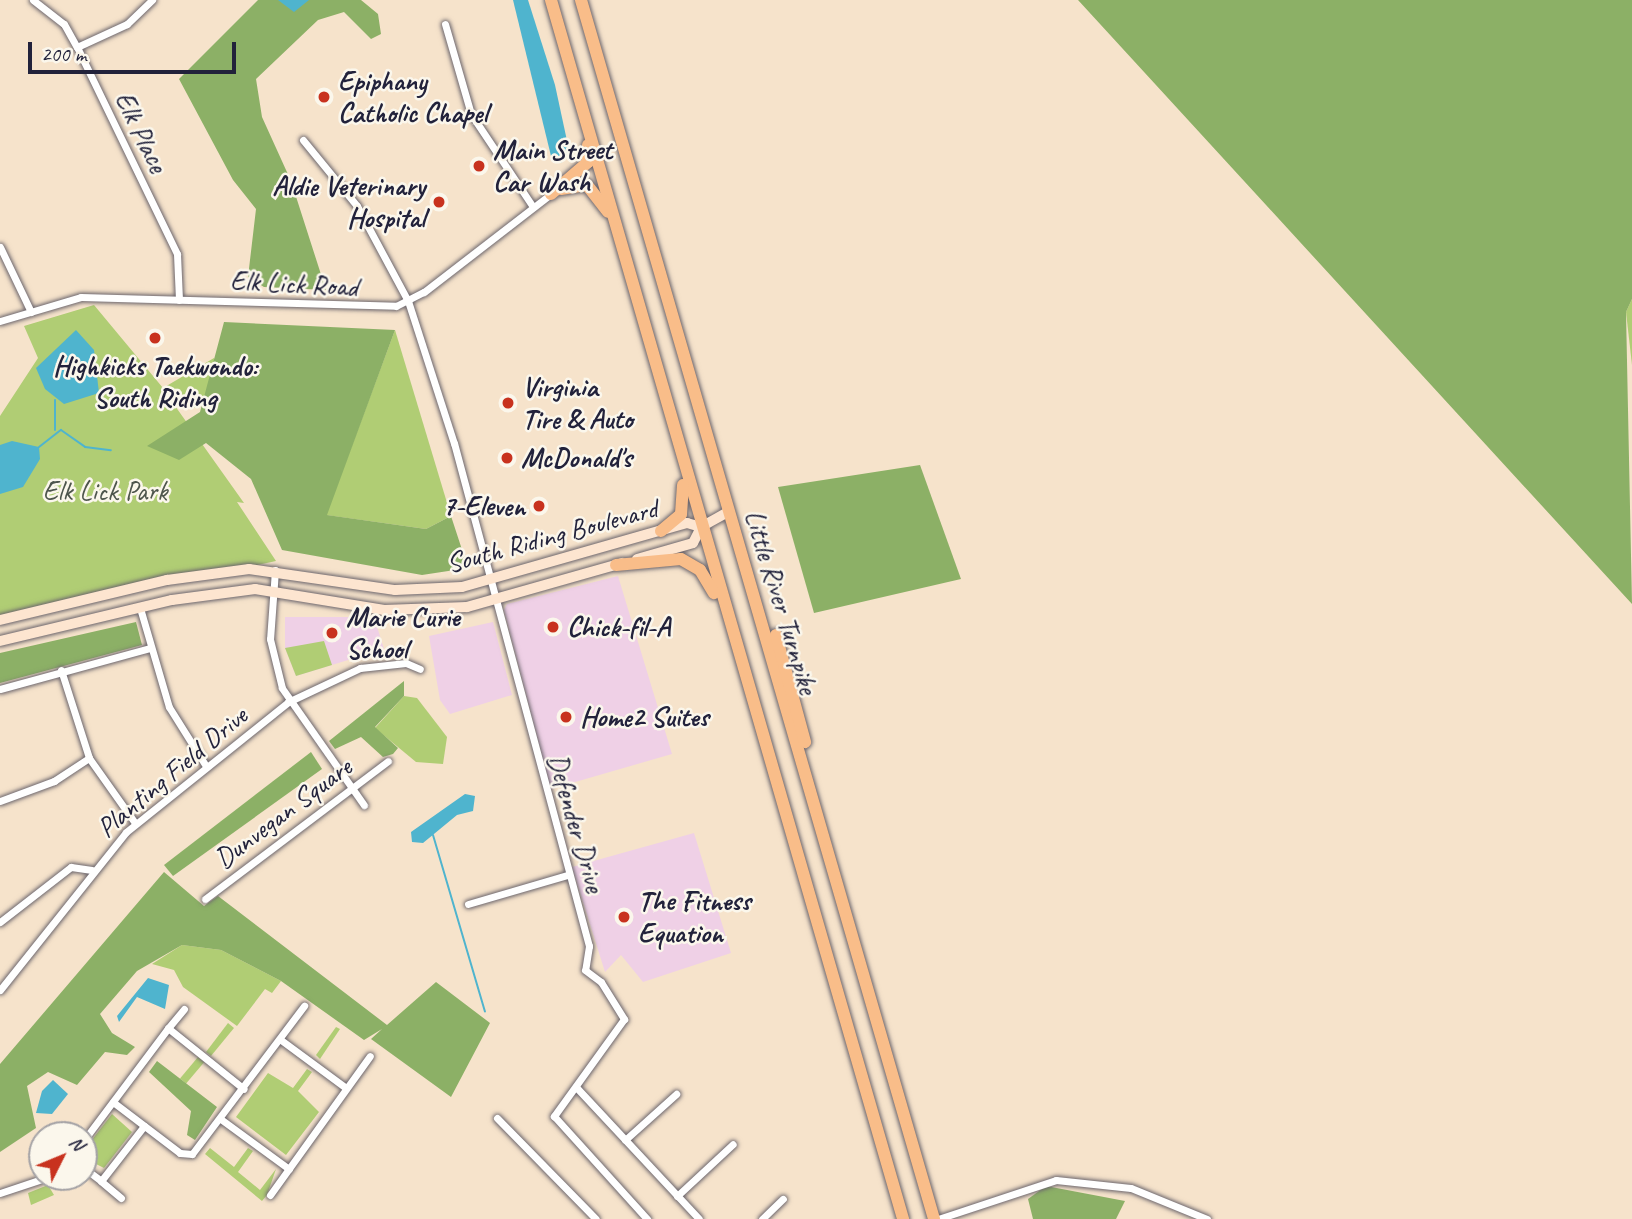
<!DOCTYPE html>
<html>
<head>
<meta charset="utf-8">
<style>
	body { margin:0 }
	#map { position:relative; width:1632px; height:1219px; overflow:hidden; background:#f6e3cb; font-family:Caveat,sans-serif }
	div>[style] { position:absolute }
	.built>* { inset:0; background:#efd0e6 }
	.green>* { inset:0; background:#b0cd74; transform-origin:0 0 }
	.forest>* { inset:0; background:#8cb066 }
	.water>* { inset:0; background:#4fb4ce }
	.stream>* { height:2px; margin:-1px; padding:0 1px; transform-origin:1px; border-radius:1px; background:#4fb4ce }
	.roads { filter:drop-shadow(0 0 2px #6c666d) drop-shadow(0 0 2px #6c666d) }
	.street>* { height:7px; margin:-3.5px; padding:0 3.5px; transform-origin:3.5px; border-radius:3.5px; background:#fff }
	.secondary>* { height:10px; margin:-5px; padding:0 5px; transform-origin:5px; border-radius:5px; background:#fde5d0 }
	.highway>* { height:12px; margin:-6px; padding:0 6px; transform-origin:6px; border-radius:6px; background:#f9bd89 }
	.dots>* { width:19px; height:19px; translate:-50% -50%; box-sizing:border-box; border:4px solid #fbf7ec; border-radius:50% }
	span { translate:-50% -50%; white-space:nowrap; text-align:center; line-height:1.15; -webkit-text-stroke:5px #fbf7ec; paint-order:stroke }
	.poi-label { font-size:28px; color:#22223b; font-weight:700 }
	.left { translate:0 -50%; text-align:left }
	.right { translate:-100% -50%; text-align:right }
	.street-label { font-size:28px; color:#22223b }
	.park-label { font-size:28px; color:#4d554c }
	.north { position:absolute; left:28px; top:1121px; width:70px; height:70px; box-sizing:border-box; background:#fbf7ec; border:2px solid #a4a2a5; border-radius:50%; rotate:47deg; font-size:19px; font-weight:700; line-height:28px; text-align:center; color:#22223b }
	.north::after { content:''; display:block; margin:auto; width:24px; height:32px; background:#c8321e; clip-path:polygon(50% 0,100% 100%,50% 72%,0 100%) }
	.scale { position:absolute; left:28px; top:42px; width:208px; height:32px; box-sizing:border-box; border:4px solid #22223b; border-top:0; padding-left:9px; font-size:21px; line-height:24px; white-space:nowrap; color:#22223b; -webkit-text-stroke:5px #fbf7ec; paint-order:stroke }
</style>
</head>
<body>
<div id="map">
	<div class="built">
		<i style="clip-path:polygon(618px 576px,672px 754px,551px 789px,504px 610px,507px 604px)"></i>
		<i style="clip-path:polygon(285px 617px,374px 617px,384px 649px,296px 676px,285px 648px)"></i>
		<i style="clip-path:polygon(493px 622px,512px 695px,450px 714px,440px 700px,429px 636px)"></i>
		<i style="clip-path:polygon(694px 833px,731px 953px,643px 982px,621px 955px,605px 972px,572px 867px)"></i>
	</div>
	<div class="green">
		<i style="clip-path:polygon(1632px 299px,1632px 365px,1626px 312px)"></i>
		<i style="clip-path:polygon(94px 305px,163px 388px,214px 358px,225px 391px,195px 408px,168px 396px,244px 503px,237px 502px,276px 561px,0 621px,0 416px,38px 358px,24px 326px)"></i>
		<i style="clip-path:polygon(395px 330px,451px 516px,426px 529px,326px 515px)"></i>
		<i style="clip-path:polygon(324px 641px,332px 665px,296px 676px,285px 648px)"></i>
		<i style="clip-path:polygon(404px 696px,417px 698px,447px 737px,443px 764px,416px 762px,375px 728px)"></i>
		<i style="clip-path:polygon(182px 945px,221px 950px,281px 981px,272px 993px,265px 989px,237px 1026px,183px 987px,174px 970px,152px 964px)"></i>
		<i style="clip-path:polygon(228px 1023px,234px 1028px,211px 1056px,206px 1052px)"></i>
		<i style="clip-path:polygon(336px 1027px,340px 1029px,320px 1059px,316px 1055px)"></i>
		<i style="left:198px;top:1057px;width:8px;height:28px;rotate:40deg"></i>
		<i style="clip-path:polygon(307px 1069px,312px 1072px,298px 1091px,319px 1112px,286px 1155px,236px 1117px,268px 1073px,293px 1088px)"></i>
		<i style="clip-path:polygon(112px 1114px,132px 1132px,104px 1168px,84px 1158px,84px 1150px)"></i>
		<i style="clip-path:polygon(210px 1148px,234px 1167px,248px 1148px,253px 1151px,238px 1172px,260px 1190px,276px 1169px,267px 1195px,262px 1201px,205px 1154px)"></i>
		<i style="clip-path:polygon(48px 1185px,54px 1195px,31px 1205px,28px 1193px)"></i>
	</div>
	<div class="forest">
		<i style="clip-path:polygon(258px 0,361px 0,378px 14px,381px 34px,371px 39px,344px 12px,318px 20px,256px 79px,262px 117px,291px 181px,326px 290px,264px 287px,248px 277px,256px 209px,233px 180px,179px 79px)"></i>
		<i style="clip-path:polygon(1078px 0,1632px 0,1632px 299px,1626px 312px,1632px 604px)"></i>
		<i style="clip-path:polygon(224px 322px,395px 330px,327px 515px,426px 529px,451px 516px,468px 568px,422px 575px,282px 550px,251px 479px,206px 443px,179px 460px,147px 446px,200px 412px)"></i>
		<i style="clip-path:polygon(920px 465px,961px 579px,814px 613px,778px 487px)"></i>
		<i style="clip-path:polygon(136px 622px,142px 645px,0 683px,0 653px)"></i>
		<i style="clip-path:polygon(404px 681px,404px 696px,375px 727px,398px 748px,393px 754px,383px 757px,361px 737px,335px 749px,329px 741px)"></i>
		<i style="clip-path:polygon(311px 752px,322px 769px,173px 876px,164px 865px)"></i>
		<i style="clip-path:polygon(164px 872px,204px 906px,218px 896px,387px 1025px,436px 982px,490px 1023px,451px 1097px,371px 1039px,382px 1029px,364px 1040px,281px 981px,221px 950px,182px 945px,137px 971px,100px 1014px,112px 1033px,135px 1047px,127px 1055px,105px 1052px,77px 1085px,48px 1072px,27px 1086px,36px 1128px,0 1152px,0 1064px)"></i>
		<i style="clip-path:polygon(157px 1061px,217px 1107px,195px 1140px,187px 1135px,191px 1111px,149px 1072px)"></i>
		<i style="clip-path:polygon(1046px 1186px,1125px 1201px,1116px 1219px,1033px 1219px,1028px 1199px)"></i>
	</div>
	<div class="water">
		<i style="clip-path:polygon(278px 0,309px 0,294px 12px)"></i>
		<i style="clip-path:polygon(513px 0,528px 0,555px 85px,569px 150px,561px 163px,551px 156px)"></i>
		<i style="clip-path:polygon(76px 330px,94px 350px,99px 393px,64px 404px,45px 389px,36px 368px)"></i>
		<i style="clip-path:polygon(12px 441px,39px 447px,40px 459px,23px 487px,0 494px,0 445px)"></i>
		<i style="clip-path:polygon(465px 794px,475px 796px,473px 811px,457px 815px,423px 843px,412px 842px,411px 832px)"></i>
		<i style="clip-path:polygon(148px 978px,169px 985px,165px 1009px,137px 997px,119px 1022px,117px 1016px)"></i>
		<i style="clip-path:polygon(53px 1080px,68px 1094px,52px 1114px,36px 1113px,42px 1091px)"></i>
	</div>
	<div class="stream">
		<i style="left:55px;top:430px;width:30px;rotate:-90deg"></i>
		<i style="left:39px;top:447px;width:28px;rotate:-38deg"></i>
		<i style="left:61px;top:430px;width:29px;rotate:35deg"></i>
		<i style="left:85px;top:447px;width:26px;rotate:7deg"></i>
		<i style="left:433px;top:835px;width:184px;rotate:73.6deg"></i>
	</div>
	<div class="roads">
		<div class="street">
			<i style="left:33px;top:0;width:39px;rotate:38deg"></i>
			<i style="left:64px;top:24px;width:26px;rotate:61deg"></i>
			<i style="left:77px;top:47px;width:230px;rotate:64.2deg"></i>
			<i style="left:177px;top:254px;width:46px;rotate:87.5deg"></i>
			<i style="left:445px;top:24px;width:94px;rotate:73.9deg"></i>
			<i style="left:471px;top:114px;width:112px;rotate:56.3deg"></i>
			<i style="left:77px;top:47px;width:55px;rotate:-24.7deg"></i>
			<i style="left:127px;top:24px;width:35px;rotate:-44deg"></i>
			<i style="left:303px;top:140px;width:85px;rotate:50.7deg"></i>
			<i style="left:357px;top:206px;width:108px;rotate:61.8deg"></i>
			<i style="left:408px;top:301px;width:149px;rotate:72.1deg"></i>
			<i style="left:454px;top:443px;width:521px;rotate:74.98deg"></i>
			<i style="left:589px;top:946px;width:24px;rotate:99deg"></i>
			<i style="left:585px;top:970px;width:20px;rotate:37deg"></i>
			<i style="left:601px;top:982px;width:44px;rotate:58.1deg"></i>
			<i style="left:624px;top:1019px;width:120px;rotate:125.8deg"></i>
			<i style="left:554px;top:1116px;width:139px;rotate:47.9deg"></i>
			<i style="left:0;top:247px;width:72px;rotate:64.5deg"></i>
			<i style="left:0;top:321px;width:84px;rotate:-16.5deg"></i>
			<i style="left:81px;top:297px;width:315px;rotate:1.6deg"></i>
			<i style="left:396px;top:306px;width:31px;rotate:-27deg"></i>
			<i style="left:424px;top:292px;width:160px;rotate:-37.7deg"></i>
			<i style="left:275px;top:570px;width:69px;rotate:94.1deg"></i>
			<i style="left:270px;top:639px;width:50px;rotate:76.2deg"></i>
			<i style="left:282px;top:688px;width:143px;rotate:55deg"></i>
			<i style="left:140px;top:608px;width:103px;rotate:73.7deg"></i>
			<i style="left:169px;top:707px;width:70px;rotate:57.9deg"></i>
			<i style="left:61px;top:670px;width:92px;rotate:72.3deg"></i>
			<i style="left:89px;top:758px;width:80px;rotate:54.7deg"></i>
			<i style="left:0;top:689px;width:156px;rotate:-15.3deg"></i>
			<i style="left:0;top:801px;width:58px;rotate:-20.3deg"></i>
			<i style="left:54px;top:781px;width:42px;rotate:-33.3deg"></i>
			<i style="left:205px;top:899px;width:229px;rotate:-37deg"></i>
			<i style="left:468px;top:904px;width:103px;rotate:-16.3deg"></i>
			<i style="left:0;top:922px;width:90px;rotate:-37.8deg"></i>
			<i style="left:71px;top:867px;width:21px;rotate:8deg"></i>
			<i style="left:0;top:990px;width:202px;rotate:-51.4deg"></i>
			<i style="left:126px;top:832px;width:208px;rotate:-38.7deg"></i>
			<i style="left:288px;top:702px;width:80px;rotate:-25.3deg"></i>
			<i style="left:360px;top:668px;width:46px;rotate:-6.2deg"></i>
			<i style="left:406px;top:663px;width:15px;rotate:23deg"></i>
			<i style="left:184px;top:1009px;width:25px;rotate:130deg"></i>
			<i style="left:168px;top:1028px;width:97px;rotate:38.8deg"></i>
			<i style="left:281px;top:1040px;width:81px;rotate:36.4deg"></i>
			<i style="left:576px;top:1087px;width:180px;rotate:47deg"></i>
			<i style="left:113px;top:1102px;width:84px;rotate:37.3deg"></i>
			<i style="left:180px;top:1153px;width:12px;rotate:5deg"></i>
			<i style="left:192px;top:1154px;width:186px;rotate:-52.9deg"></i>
			<i style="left:497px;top:1118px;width:141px;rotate:45.6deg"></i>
			<i style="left:222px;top:1120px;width:83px;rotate:36.2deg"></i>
			<i style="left:84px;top:1140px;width:140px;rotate:-53.1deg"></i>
			<i style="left:625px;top:1140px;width:69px;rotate:-42deg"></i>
			<i style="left:84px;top:1168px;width:21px;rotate:37deg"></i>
			<i style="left:0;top:1193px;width:51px;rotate:-18.4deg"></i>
			<i style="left:270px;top:1195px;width:171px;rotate:-54.3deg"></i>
			<i style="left:677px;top:1196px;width:76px;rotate:-42.9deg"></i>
			<i style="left:121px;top:1198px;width:26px;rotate:-140deg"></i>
			<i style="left:101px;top:1181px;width:70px;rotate:-52deg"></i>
			<i style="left:762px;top:1219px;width:29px;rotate:-44deg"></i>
			<i style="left:938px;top:1219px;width:124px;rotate:-18.3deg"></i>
			<i style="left:1056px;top:1180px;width:75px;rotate:6.1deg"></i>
			<i style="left:1131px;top:1188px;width:82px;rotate:22.2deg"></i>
		</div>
		<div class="secondary">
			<i style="left:637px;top:559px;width:58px;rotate:-15.9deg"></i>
			<i style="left:693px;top:543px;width:18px;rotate:-63deg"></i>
			<i style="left:701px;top:527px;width:31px;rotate:-29deg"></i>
			<i style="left:0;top:620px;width:172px;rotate:-13.5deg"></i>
			<i style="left:167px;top:580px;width:83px;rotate:-7.6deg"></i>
			<i style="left:249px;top:569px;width:148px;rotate:8.2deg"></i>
			<i style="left:395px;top:590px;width:67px;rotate:-2.6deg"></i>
			<i style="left:462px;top:587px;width:234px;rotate:-15.9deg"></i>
			<i style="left:687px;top:523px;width:15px;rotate:16deg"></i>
			<i style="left:0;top:641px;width:177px;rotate:-13.4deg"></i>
			<i style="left:172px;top:600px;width:84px;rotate:-7.5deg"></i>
			<i style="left:255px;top:589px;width:131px;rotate:9.2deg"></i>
			<i style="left:384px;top:610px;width:83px;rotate:-2.1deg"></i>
			<i style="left:467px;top:607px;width:161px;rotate:-15.8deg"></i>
		</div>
		<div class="highway">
			<i style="left:551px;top:0;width:1269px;rotate:73.89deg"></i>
			<i style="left:581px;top:0;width:1269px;rotate:73.85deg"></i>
			<i style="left:561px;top:189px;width:26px;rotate:-9deg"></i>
			<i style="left:587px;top:185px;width:34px;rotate:52deg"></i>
			<i style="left:551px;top:194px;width:49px;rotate:-40.9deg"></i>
			<i style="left:588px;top:162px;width:17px;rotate:-90deg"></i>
			<i style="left:661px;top:531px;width:26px;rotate:-40deg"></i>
			<i style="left:681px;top:514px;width:29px;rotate:-86deg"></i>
			<i style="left:616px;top:565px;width:65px;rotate:-5.3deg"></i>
			<i style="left:681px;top:559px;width:22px;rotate:30deg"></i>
			<i style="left:700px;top:570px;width:27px;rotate:59deg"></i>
			<i style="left:776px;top:635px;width:111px;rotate:74.8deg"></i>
		</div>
	</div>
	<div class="dots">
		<i style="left:324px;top:97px;background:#c8321e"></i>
		<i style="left:479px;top:166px;background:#c8321e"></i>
		<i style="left:439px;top:202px;background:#c8321e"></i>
		<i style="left:155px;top:338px;background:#c8321e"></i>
		<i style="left:508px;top:403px;background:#c8321e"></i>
		<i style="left:507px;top:458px;background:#c8321e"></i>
		<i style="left:539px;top:506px;background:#c8321e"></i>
		<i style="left:553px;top:627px;background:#c8321e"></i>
		<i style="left:332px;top:633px;background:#c8321e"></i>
		<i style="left:566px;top:717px;background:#c8321e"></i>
		<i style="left:624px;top:917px;background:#c8321e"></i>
	</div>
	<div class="poi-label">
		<span class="left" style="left:338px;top:97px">Epiphany<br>Catholic Chapel</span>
		<span class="left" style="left:493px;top:166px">Main Street<br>Car Wash</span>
		<span class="right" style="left:425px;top:202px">Aldie Veterinary<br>Hospital</span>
		<span style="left:155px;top:382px">Highkicks Taekwondo:<br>South Riding</span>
		<span class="left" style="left:522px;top:403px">Virginia<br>Tire &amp; Auto</span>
		<span class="left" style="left:521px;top:458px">McDonald's</span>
		<span class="right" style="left:525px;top:506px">7-Eleven</span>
		<span class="left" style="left:346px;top:633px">Marie Curie<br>School</span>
		<span class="left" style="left:567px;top:627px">Chick-fil-A</span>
		<span class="left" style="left:580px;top:717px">Home2 Suites</span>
		<span class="left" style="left:638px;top:917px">The Fitness<br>Equation</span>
	</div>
	<div class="street-label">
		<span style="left:141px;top:132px;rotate:64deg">Elk Place</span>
		<span style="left:294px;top:284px;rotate:3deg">Elk Lick Road</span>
		<span style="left:552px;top:536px;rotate:-15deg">South Riding Boulevard</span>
		<span style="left:781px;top:602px;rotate:73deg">Little River Turnpike</span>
		<span style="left:172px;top:772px;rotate:-40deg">Planting Field Drive</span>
		<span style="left:283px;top:813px;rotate:-37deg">Dunvegan Square</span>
		<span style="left:576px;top:823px;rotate:74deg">Defender Drive</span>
	</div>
	<div class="park-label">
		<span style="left:105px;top:491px">Elk Lick Park</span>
	</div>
	<div class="north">N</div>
	<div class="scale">200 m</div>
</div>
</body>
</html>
